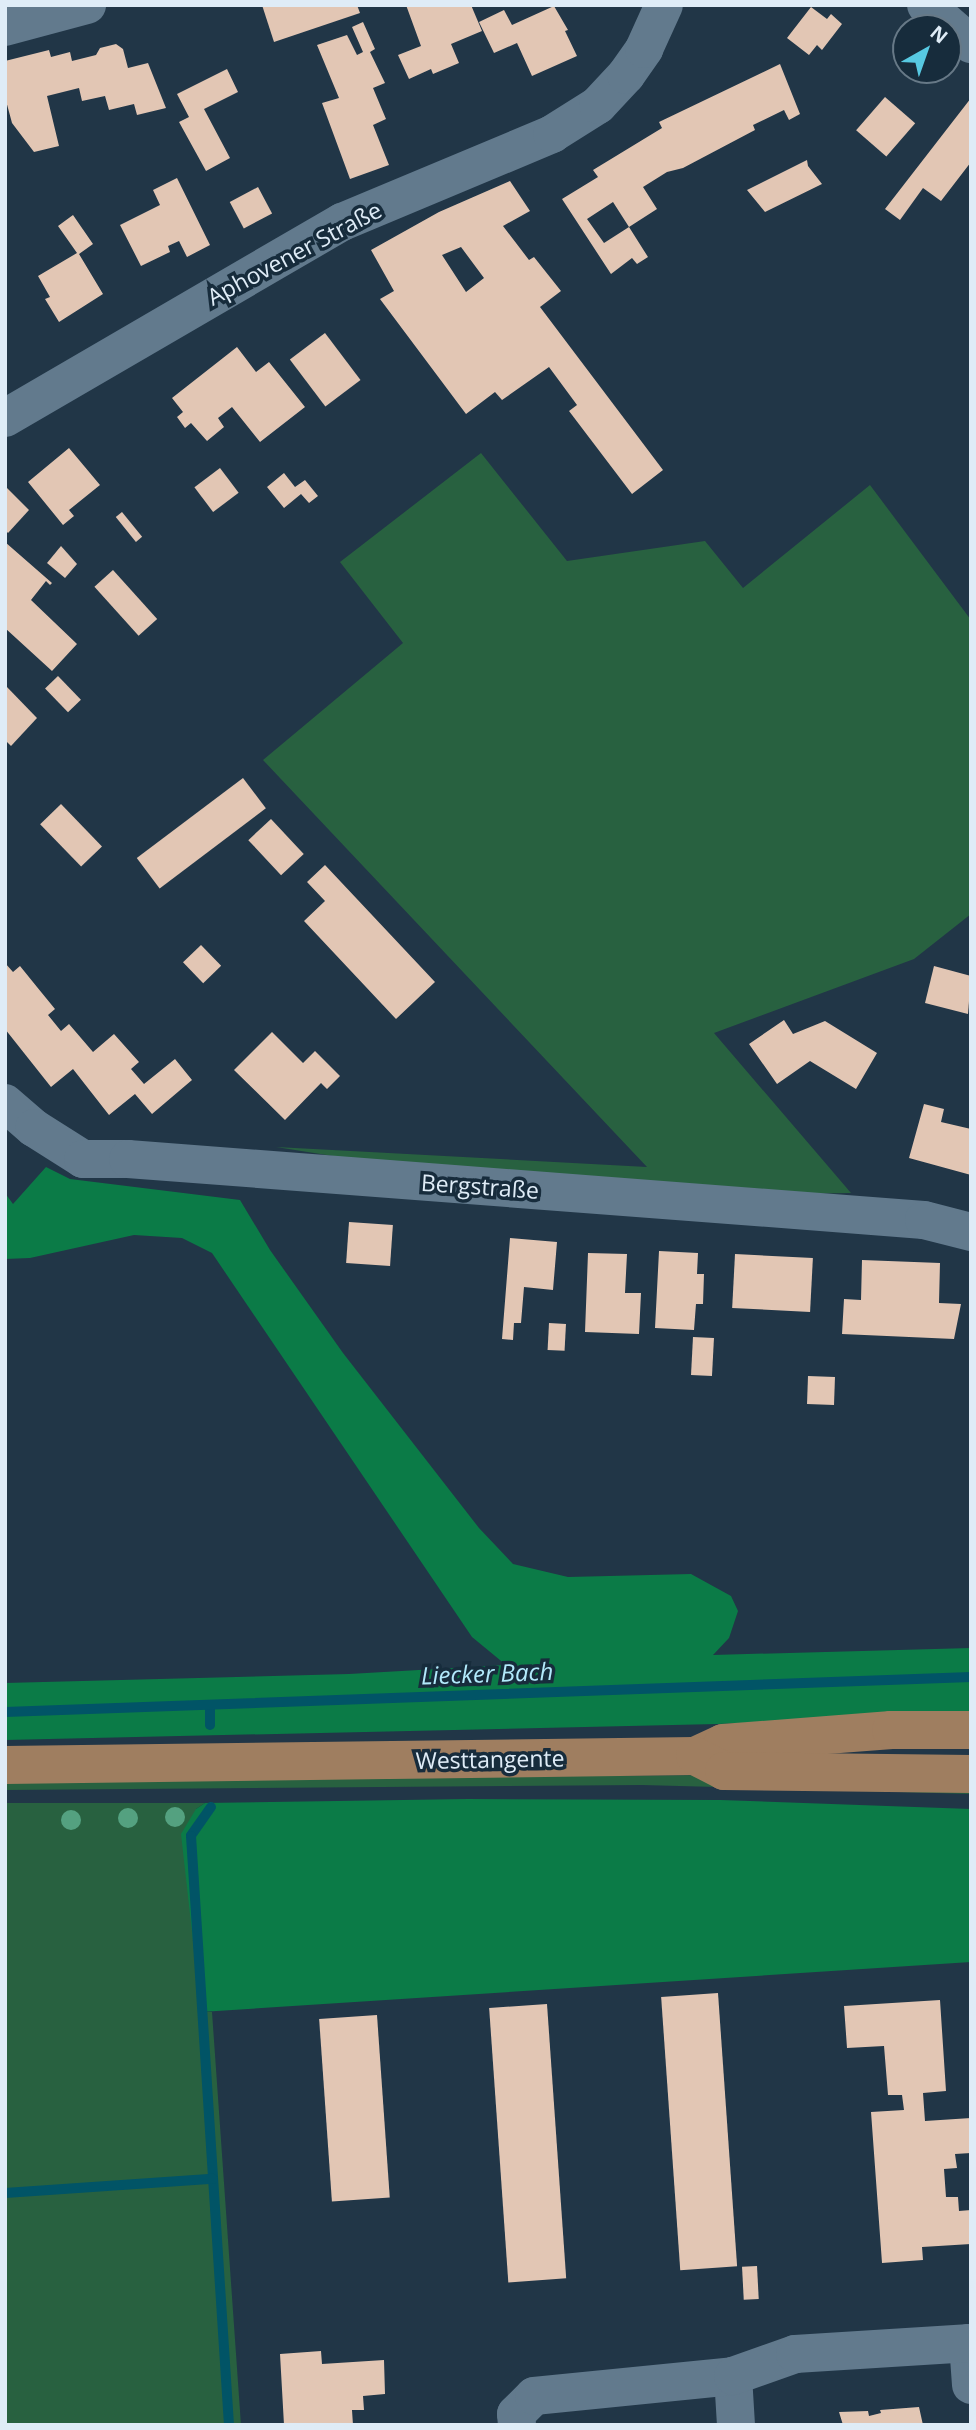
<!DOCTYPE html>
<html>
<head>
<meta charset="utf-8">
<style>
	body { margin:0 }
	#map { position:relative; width:976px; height:2430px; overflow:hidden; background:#213647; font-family:"Open Sans",sans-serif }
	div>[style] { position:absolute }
	.green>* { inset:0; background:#286140 }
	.forest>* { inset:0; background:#0b7b47 }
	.stream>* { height:10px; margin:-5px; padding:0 5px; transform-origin:5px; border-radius:5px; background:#015466 }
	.building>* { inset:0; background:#e2c6b4; transform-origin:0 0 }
	.minor>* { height:38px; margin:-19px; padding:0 19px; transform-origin:19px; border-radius:19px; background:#627a8d }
	.major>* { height:38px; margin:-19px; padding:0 19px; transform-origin:19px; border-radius:19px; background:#9f7e60 }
	.trees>* { width:20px; height:20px; margin:-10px; border-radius:50%; background:#54a180 }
	span { translate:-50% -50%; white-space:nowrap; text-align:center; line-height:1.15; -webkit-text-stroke:7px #172c3c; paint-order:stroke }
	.street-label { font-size:23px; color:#dfecf7 }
	.water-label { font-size:24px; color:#b2eafb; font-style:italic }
	.frame { position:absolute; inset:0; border:7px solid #dfecf7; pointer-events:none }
	.north { position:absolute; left:892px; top:14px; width:70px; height:70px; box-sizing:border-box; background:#172c3c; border:2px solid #677987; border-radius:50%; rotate:40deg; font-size:19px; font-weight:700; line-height:28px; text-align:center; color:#dfecf7 }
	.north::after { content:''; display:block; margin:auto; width:24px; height:32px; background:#57c9e2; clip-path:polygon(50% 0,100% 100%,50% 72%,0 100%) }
</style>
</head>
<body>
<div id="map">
	<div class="green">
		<i style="clip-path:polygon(481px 453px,567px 561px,705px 541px,743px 588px,870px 485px,971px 620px,971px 914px,914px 959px,714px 1033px,851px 1193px,640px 1196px,466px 1177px,276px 1147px,647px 1167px,263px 760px,403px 643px,340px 562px)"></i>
		<i style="clip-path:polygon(718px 1775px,971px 1784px,971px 1794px,642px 1785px,5px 1790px,5px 1780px)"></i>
		<i style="clip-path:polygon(5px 1803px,205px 1803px,196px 1809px,202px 2012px,212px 2012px,241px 2425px,5px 2425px)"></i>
	</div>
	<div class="forest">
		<i style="clip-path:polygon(46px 1167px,70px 1179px,240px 1200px,270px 1250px,343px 1353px,479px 1528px,513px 1564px,568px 1577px,691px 1574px,731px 1596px,738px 1611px,729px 1638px,713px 1655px,971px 1648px,971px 1715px,717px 1724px,5px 1740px,5px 1683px,349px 1674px,506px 1665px,472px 1637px,212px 1253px,182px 1238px,134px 1235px,30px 1258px,5px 1259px,5px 1193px,13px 1204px)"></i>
		<i style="clip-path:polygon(468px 1799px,721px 1800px,971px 1809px,971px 1962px,201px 2012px,181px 1834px,196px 1809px,205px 1803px)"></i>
	</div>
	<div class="stream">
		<i style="left:210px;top:1707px;width:18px;rotate:90deg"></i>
		<i style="left:5px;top:1712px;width:967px;rotate:-2.08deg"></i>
		<i style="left:211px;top:1807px;width:35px;rotate:125deg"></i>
		<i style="left:191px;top:1836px;width:590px;rotate:86.31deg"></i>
		<i style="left:5px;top:2193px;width:208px;rotate:-3.9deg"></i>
	</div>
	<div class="building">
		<i style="clip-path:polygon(262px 5px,357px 5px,360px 13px,274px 42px)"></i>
		<i style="clip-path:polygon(406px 5px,471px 5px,482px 31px,451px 44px,459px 63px,433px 74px,431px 69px,409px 79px,398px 55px,421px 46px)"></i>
		<i style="clip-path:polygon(554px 6px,568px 30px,565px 31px,577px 56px,532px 76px,517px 43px,494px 53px,479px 22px,504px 10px,512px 25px)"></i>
		<i style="clip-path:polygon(811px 7px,827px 19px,831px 14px,842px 24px,822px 50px,817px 45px,809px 55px,787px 38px)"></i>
		<i style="clip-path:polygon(363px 22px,375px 49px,370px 52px,385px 83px,373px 88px,386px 119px,373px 125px,389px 165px,350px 179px,322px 103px,339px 98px,317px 45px,347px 35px,357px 55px,363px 52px,352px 27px)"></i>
		<i style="clip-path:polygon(116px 44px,123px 49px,128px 68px,148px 63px,166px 108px,137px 115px,134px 104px,109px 110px,105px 96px,82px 101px,79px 88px,47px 96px,59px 146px,34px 152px,12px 123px,5px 97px,5px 61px,49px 50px,51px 57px,70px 52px,72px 61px,96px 55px,100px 48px)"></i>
		<i style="clip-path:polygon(780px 64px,800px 114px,789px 120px,784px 110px,753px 125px,755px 130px,683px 168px,667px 172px,643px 187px,657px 209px,629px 227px,613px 202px,587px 219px,604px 243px,629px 227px,648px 257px,637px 264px,632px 258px,611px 274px,562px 199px,598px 177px,593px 170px,662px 128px,659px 122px)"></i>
		<i style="clip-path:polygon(227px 69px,238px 92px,204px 109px,230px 158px,206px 171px,179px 122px,189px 117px,177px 94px)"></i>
		<i style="left:885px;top:97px;width:40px;height:44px;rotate:41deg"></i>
		<i style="clip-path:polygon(971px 98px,971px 162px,941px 201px,923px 188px,900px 220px,885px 209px)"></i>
		<i style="clip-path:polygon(807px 160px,808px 166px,822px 184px,765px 212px,747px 190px)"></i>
		<i style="clip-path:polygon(177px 178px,210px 245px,187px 257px,179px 241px,168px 246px,170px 252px,141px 266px,120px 225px,160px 205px,153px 190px)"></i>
		<i style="clip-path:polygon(evenodd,510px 181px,530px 211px,503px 226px,529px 260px,534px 257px,561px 291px,540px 307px,663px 470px,632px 494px,569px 411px,577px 405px,549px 367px,502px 400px,495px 392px,466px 414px,380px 299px,394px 291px,371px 250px,439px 212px,510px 181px,461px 247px,484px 278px,466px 292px,442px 255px,461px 247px)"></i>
		<i style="left:258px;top:187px;width:30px;height:32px;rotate:62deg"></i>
		<i style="clip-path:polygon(73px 215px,93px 244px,79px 254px,103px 294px,59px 322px,45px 299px,50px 297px,38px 276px,77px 253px,58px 226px)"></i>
		<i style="left:325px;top:333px;width:59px;height:44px;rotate:53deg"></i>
		<i style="clip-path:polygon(237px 347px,256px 372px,269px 362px,305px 407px,260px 442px,232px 407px,218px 418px,224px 427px,207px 441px,191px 423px,185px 428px,177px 417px,183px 412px,172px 398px)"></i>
		<i style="clip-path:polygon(69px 448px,100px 485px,69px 510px,74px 516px,63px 525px,28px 482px)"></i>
		<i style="left:220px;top:468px;width:31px;height:32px;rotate:53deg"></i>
		<i style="clip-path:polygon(284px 473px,295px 487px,305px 480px,318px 496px,309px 503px,301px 494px,284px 508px,267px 487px)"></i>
		<i style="clip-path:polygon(5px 486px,29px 510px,8px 533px,5px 530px)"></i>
		<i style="left:122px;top:512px;width:32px;height:8px;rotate:51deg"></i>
		<i style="clip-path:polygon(5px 542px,52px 583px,50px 585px,46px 581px,31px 600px,77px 644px,52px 671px,5px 628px)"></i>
		<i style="clip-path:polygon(61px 546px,77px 564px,65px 578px,47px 563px)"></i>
		<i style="left:113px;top:570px;width:66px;height:25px;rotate:48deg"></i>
		<i style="left:58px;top:676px;width:33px;height:18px;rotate:46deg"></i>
		<i style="clip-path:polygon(5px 685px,37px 718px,11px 746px,5px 740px)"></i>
		<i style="left:243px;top:778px;width:38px;height:133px;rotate:53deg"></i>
		<i style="left:61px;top:804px;width:59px;height:29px;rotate:46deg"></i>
		<i style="left:271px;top:819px;width:48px;height:31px;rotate:47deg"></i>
		<i style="clip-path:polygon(325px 865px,435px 982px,396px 1019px,304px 921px,325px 901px,307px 882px)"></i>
		<i style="left:201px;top:945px;width:29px;height:25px;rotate:46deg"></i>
		<i style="clip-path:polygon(5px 963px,13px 972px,20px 966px,37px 987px,55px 1009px,48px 1015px,61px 1031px,69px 1024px,93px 1052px,114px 1034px,139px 1062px,131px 1069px,144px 1084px,175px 1059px,192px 1080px,152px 1114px,135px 1094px,109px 1115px,73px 1069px,51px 1087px,5px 1029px)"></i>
		<i style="clip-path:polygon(934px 966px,971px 976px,968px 1014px,925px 1003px)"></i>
		<i style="clip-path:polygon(784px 1020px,793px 1034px,825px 1021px,877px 1053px,856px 1089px,810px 1061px,777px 1084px,749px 1044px)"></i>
		<i style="clip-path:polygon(272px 1032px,303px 1063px,315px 1051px,340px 1076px,327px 1089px,321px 1083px,285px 1120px,234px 1070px)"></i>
		<i style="clip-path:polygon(924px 1104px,944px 1109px,941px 1122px,971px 1129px,971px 1175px,909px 1158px)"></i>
		<i style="left:349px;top:1222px;width:44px;height:41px;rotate:4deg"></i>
		<i style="clip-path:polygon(510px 1238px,557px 1242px,553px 1290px,524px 1287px,521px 1323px,514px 1323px,513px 1340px,502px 1339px)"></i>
		<i style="clip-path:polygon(659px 1251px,698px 1253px,697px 1274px,704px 1274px,703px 1304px,696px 1304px,694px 1330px,655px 1328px)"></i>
		<i style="clip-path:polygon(588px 1253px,627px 1254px,625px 1293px,641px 1293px,639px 1334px,585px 1332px)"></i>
		<i style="left:735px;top:1254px;width:78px;height:54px;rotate:3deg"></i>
		<i style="clip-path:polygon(862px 1260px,940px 1263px,939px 1303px,961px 1304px,954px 1339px,842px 1334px,844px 1299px,861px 1300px)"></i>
		<i style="left:549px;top:1323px;width:17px;height:27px;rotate:3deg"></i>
		<i style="left:693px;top:1337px;width:21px;height:38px;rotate:3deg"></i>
		<i style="left:808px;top:1376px;width:27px;height:28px;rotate:2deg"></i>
		<i style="left:718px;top:1993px;width:274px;height:57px;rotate:86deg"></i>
		<i style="clip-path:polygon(940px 2000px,946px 2091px,923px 2093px,925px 2121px,971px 2118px,971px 2153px,955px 2154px,957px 2168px,944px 2169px,946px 2197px,958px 2197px,959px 2211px,971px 2210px,971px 2244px,922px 2247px,923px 2260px,882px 2263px,871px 2112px,904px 2110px,902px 2095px,888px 2095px,884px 2046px,847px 2048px,844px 2006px)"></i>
		<i style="left:547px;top:2004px;width:275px;height:58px;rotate:86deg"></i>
		<i style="left:377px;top:2015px;width:183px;height:58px;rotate:86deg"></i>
		<i style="left:757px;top:2266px;width:33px;height:15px;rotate:87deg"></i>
		<i style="clip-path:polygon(321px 2351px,322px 2364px,384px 2360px,385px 2394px,363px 2396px,364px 2410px,352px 2410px,353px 2425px,284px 2425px,280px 2354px)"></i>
		<i style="clip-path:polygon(919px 2407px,923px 2425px,843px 2425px,839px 2412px,868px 2411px,869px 2416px,881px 2413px,880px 2410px)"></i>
	</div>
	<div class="minor">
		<i style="left:926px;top:5px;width:60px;rotate:40.9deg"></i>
		<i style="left:5px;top:27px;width:85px;rotate:-15deg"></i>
		<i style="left:5px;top:418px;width:390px;rotate:-30.2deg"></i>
		<i style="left:342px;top:222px;width:228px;rotate:-22.7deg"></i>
		<i style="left:552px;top:134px;width:54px;rotate:-32.2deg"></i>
		<i style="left:598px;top:105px;width:41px;rotate:-47deg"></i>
		<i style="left:626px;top:75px;width:32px;rotate:-55deg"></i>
		<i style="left:644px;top:49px;width:48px;rotate:-65.6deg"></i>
		<i style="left:5px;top:1103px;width:38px;rotate:41deg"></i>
		<i style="left:34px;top:1128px;width:58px;rotate:32.3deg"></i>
		<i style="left:83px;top:1159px;width:45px"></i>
		<i style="left:128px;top:1159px;width:798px;rotate:4.38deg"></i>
		<i style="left:924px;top:1220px;width:49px;rotate:14.3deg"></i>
		<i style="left:968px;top:2343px;width:42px;rotate:85.9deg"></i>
		<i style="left:733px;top:2376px;width:49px;rotate:86.5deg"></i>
		<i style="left:517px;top:2425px;width:11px;rotate:-95deg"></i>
		<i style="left:516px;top:2414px;width:25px;rotate:-45deg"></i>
		<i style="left:534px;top:2396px;width:200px;rotate:-5.7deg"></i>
		<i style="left:733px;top:2376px;width:66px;rotate:-19.5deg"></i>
		<i style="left:795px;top:2354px;width:176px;rotate:-3.6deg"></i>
	</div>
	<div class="major">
		<i style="left:695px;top:1756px;width:31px;rotate:-25deg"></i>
		<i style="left:723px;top:1743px;width:169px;rotate:-4.4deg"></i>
		<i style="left:891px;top:1730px;width:80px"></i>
		<i style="left:5px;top:1765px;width:690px;rotate:-0.75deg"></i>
		<i style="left:695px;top:1756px;width:33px;rotate:27deg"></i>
		<i style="left:724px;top:1771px;width:247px;rotate:0.7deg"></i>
	</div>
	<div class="trees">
		<i style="left:175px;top:1817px"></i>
		<i style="left:128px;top:1818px"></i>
		<i style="left:71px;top:1820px"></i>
	</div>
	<div class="street-label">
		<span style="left:294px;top:253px;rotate:-28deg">Aphovener Straße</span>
		<span style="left:480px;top:1186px;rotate:4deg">Bergstraße</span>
		<span style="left:490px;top:1759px;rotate:-1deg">Westtangente</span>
	</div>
	<div class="water-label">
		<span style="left:487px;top:1673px;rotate:-2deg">Liecker Bach</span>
	</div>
	<div class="frame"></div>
	<div class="north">N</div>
</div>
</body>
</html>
